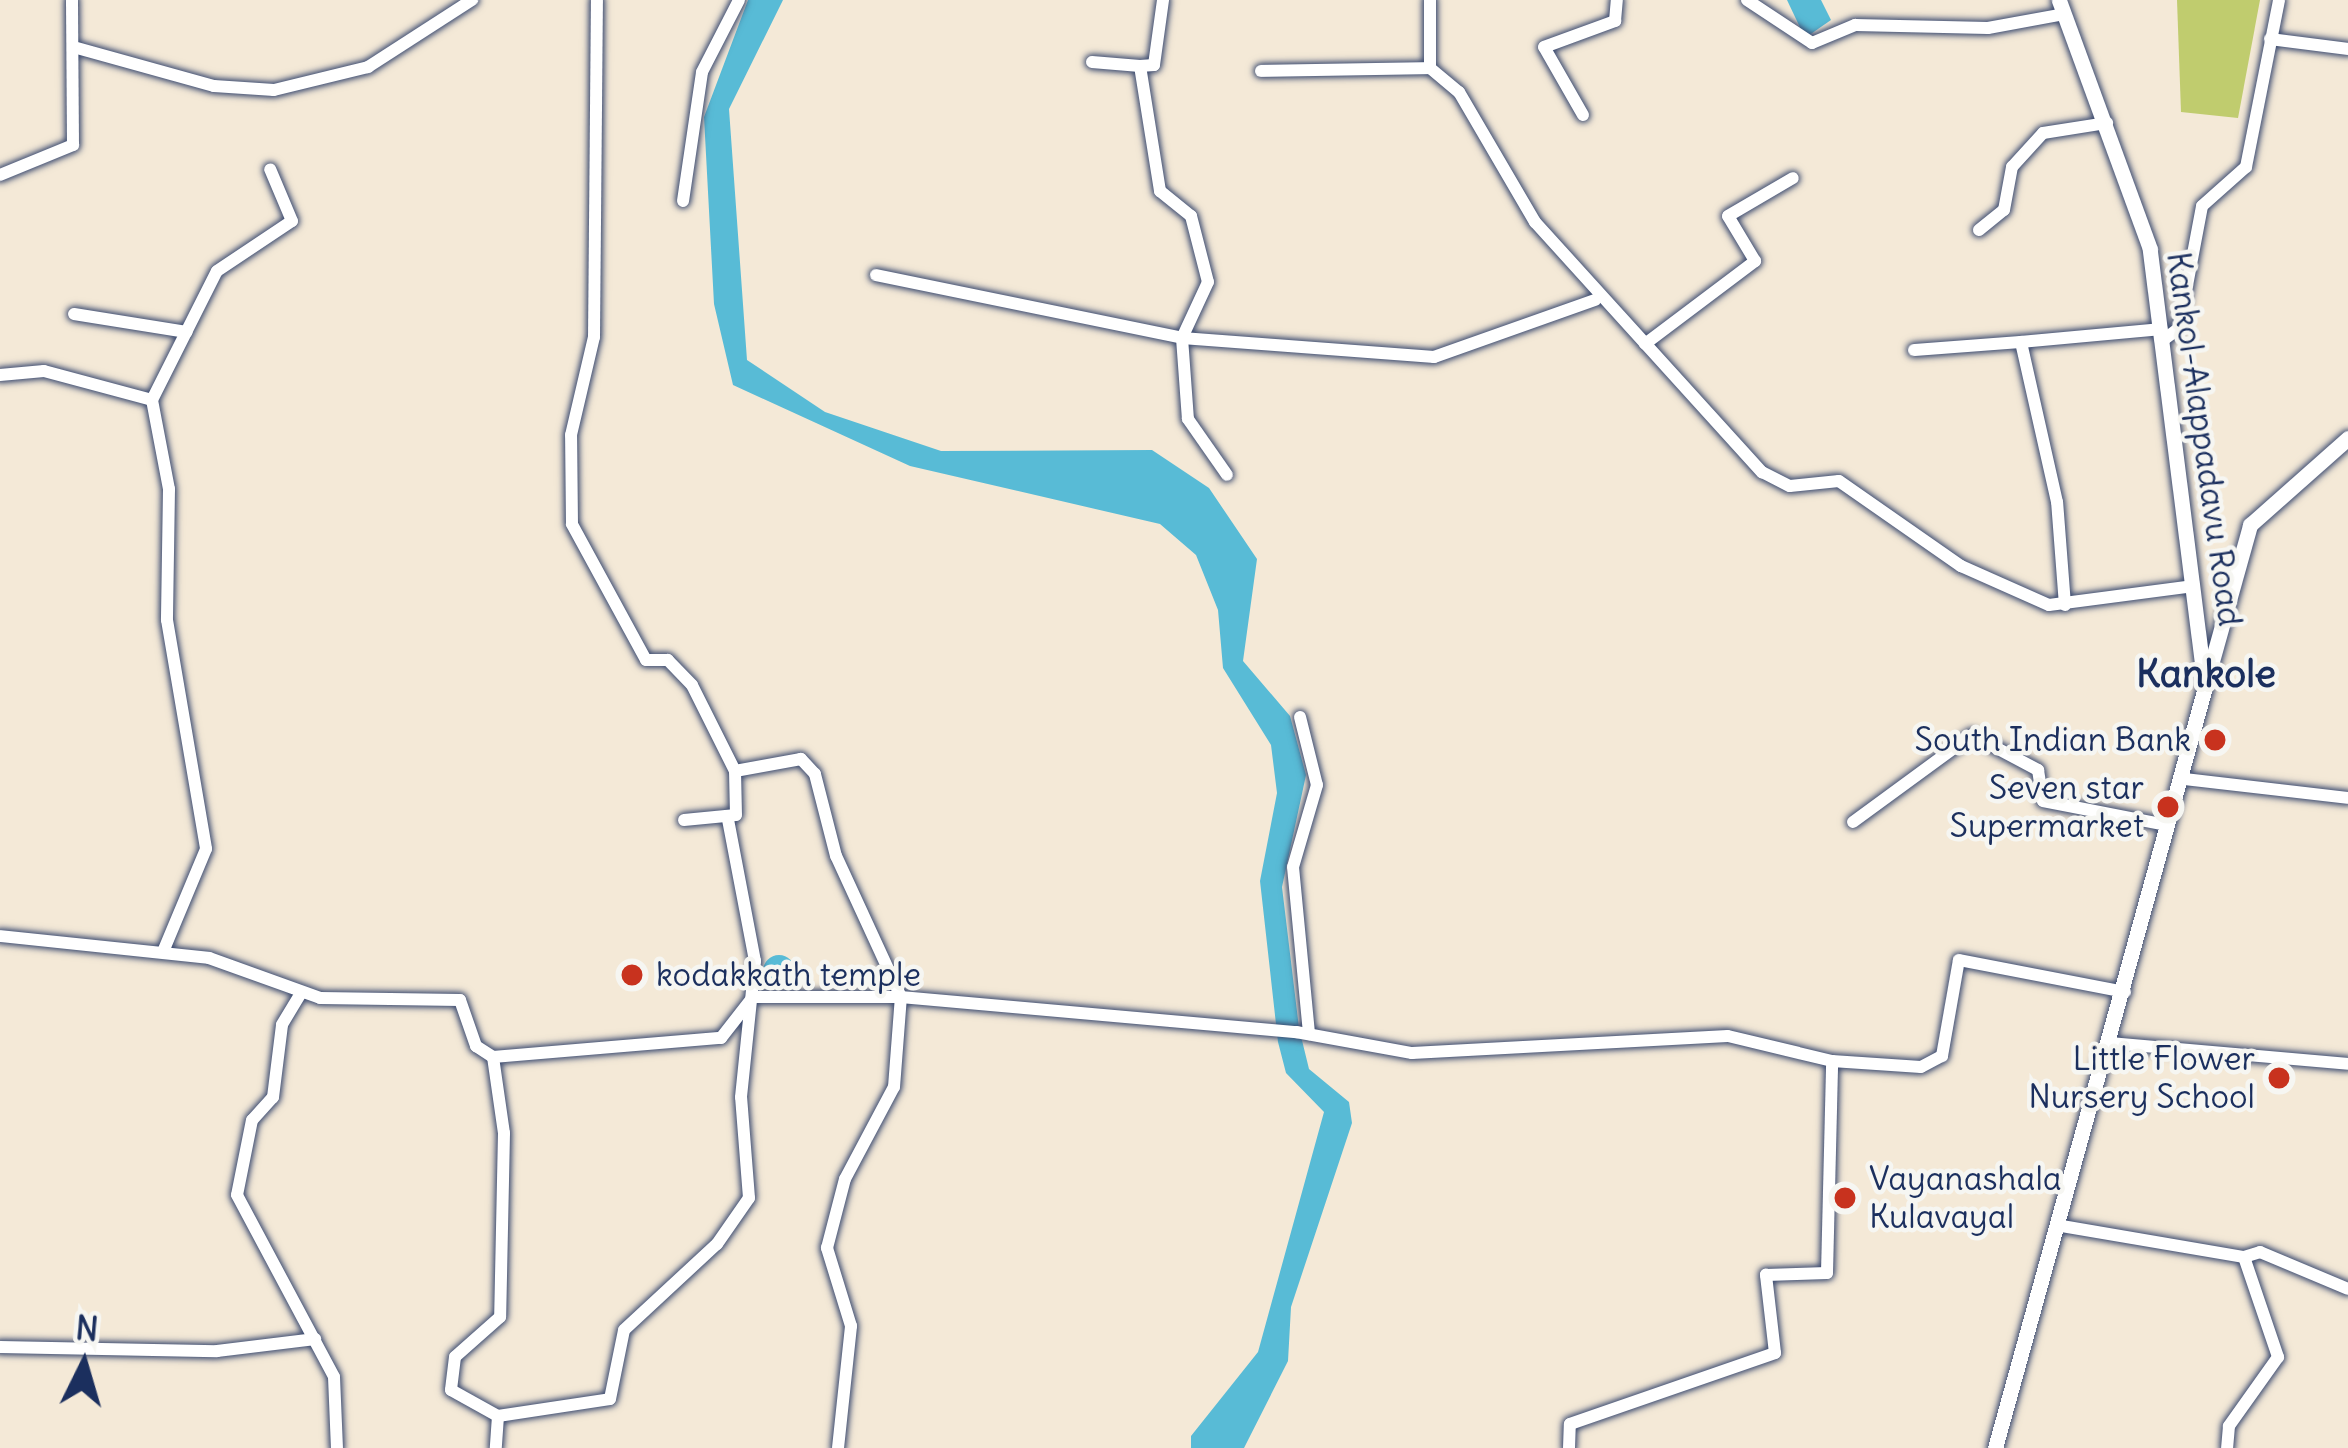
<!DOCTYPE html>
<html>
<head>
<meta charset="utf-8">
<style>
	body { margin:0 }
	#map { position:relative; width:2348px; height:1448px; overflow:hidden; background:#f4e9d7; font-family:Delius,sans-serif }
	div>[style] { position:absolute }
	.green>* { inset:0; background:#c0cc6e }
	.water>* { inset:0; background:#58bbd6 }
	.round { border-radius:50% }
	.roads { filter:drop-shadow(0 0 3px #3c4b70) drop-shadow(0 0 3px #3c4b70) }
	.minor>* { height:12px; margin:-6px; padding:0 6px; transform-origin:6px; border-radius:6px; background:#fff }
	.major>* { height:15px; margin:-7.5px; padding:0 7.5px; transform-origin:7.5px; border-radius:7.5px; background:#fff }
	.dots>* { width:33px; height:33px; translate:-50% -50%; box-sizing:border-box; border:6px solid #f6f6f2; border-radius:50% }
	span { translate:-50% -50%; white-space:nowrap; text-align:center; line-height:1.15; -webkit-text-stroke:9px #f6f6f2; paint-order:stroke }
	.street-label { font-size:33px; color:#1b2f5e }
	.poi-label { font-size:33px; color:#1b2f5e }
	.right { translate:-100% -50%; text-align:right }
	.left { translate:0 -50%; text-align:left }
	.quarter-label { font-size:39px; color:#1b2f5e; font-weight:700 }
	.north { position:absolute; left:24px; top:1304px; width:120px; height:120px; -webkit-text-stroke:9px #f6f6f2; paint-order:stroke; rotate:5deg; font-size:33px; font-weight:700; line-height:48px; text-align:center; color:#1b2f5e }
	.north::after { content:''; display:block; margin:auto; width:42px; height:54px; background:#1b2f5e; clip-path:polygon(50% 0,100% 100%,50% 72%,0 100%) }
</style>
</head>
<body>
<div id="map">
	<div class="green">
		<i style="clip-path:polygon(2177px 0,2260px 0,2238px 118px,2181px 112px)"></i>
	</div>
	<div class="water">
		<i style="clip-path:polygon(748px 0,783px 0,729px 109px,747px 360px,825px 412px,941px 451px,1152px 450px,1209px 488px,1257px 559px,1243px 661px,1290px 716px,1306px 775px,1282px 887px,1299px 1028px,1309px 1069px,1349px 1102px,1352px 1123px,1291px 1307px,1288px 1361px,1244px 1448px,1191px 1448px,1191px 1436px,1258px 1352px,1324px 1112px,1286px 1073px,1278px 1042px,1260px 881px,1277px 793px,1271px 745px,1223px 668px,1218px 610px,1196px 555px,1160px 524px,910px 466px,733px 385px,714px 304px,704px 117px)"></i>
		<i style="clip-path:polygon(1787px 0,1821px 0,1831px 20px,1805px 38px)"></i>
		<i class="round" style="left:763px;top:955px;width:32px;height:32px"></i>
	</div>
	<div class="roads">
		<div class="minor">
			<i style="left:1430px;top:0;width:68px;rotate:90deg"></i>
			<i style="left:1430px;top:68px;width:38px;rotate:40deg"></i>
			<i style="left:1459px;top:92px;width:151px;rotate:59.7deg"></i>
			<i style="left:1535px;top:222px;width:338px;rotate:47.8deg"></i>
			<i style="left:1762px;top:472px;width:31px;rotate:27deg"></i>
			<i style="left:1790px;top:486px;width:49px;rotate:-5.8deg"></i>
			<i style="left:1839px;top:481px;width:149px;rotate:34.9deg"></i>
			<i style="left:1961px;top:566px;width:96px;rotate:23.9deg"></i>
			<i style="left:2049px;top:605px;width:146px;rotate:-7.5deg"></i>
			<i style="left:1747px;top:0;width:78px;rotate:33.5deg"></i>
			<i style="left:1812px;top:43px;width:47px;rotate:-22.7deg"></i>
			<i style="left:1855px;top:25px;width:133px;rotate:1.3deg"></i>
			<i style="left:1988px;top:28px;width:77px;rotate:-10.4deg"></i>
			<i style="left:2270px;top:39px;width:79px;rotate:7.3deg"></i>
			<i style="left:77px;top:48px;width:142px;rotate:15.5deg"></i>
			<i style="left:214px;top:86px;width:60px;rotate:3.8deg"></i>
			<i style="left:274px;top:90px;width:97px;rotate:-13.7deg"></i>
			<i style="left:368px;top:67px;width:124px;rotate:-32.8deg"></i>
			<i style="left:1092px;top:62px;width:48px;rotate:4.8deg"></i>
			<i style="left:1140px;top:66px;width:127px;rotate:80.9deg"></i>
			<i style="left:1160px;top:191px;width:40px;rotate:39deg"></i>
			<i style="left:1191px;top:216px;width:68px;rotate:75.6deg"></i>
			<i style="left:1208px;top:282px;width:62px;rotate:114.9deg"></i>
			<i style="left:1182px;top:338px;width:81px;rotate:85.8deg"></i>
			<i style="left:1188px;top:419px;width:68px;rotate:55.1deg"></i>
			<i style="left:1140px;top:66px;width:14px;rotate:-4deg"></i>
			<i style="left:1154px;top:65px;width:66px;rotate:-82.1deg"></i>
			<i style="left:1261px;top:71px;width:169px;rotate:-1deg"></i>
			<i style="left:1583px;top:115px;width:78px;rotate:-119.8deg"></i>
			<i style="left:1544px;top:47px;width:76px;rotate:-20.1deg"></i>
			<i style="left:1615px;top:21px;width:21px;rotate:-85deg"></i>
			<i style="left:0;top:175px;width:79px;rotate:-22.3deg"></i>
			<i style="left:73px;top:145px;width:145px;rotate:-90.4deg"></i>
			<i style="left:683px;top:201px;width:130px;rotate:-81.6deg"></i>
			<i style="left:702px;top:72px;width:81px;rotate:-62.8deg"></i>
			<i style="left:1979px;top:230px;width:32px;rotate:-39deg"></i>
			<i style="left:2004px;top:210px;width:44px;rotate:-79.5deg"></i>
			<i style="left:2012px;top:167px;width:46px;rotate:-47.6deg"></i>
			<i style="left:2043px;top:133px;width:65px;rotate:-8.9deg"></i>
			<i style="left:876px;top:275px;width:312px;rotate:11.6deg"></i>
			<i style="left:1182px;top:338px;width:253px;rotate:4.3deg"></i>
			<i style="left:1434px;top:357px;width:171px;rotate:-19.5deg"></i>
			<i style="left:74px;top:314px;width:114px;rotate:9.1deg"></i>
			<i style="left:2162px;top:341px;width:21px;rotate:-37deg"></i>
			<i style="left:2179px;top:328px;width:124px;rotate:-79.3deg"></i>
			<i style="left:2202px;top:206px;width:59px;rotate:-41.6deg"></i>
			<i style="left:2246px;top:167px;width:170px;rotate:-78.8deg"></i>
			<i style="left:1645px;top:344px;width:138px;rotate:-37deg"></i>
			<i style="left:1755px;top:261px;width:52px;rotate:-121deg"></i>
			<i style="left:1728px;top:216px;width:75px;rotate:-30.3deg"></i>
			<i style="left:1914px;top:350px;width:107px;rotate:-4.3deg"></i>
			<i style="left:0;top:375px;width:44px;rotate:-5.2deg"></i>
			<i style="left:44px;top:371px;width:112px;rotate:15deg"></i>
			<i style="left:152px;top:400px;width:144px;rotate:-63.3deg"></i>
			<i style="left:217px;top:271px;width:90px;rotate:-33.7deg"></i>
			<i style="left:292px;top:221px;width:56px;rotate:-112.9deg"></i>
			<i style="left:152px;top:400px;width:91px;rotate:79.2deg"></i>
			<i style="left:169px;top:489px;width:131px;rotate:90.9deg"></i>
			<i style="left:167px;top:620px;width:232px;rotate:80.3deg"></i>
			<i style="left:206px;top:849px;width:112px;rotate:112.7deg"></i>
			<i style="left:2065px;top:605px;width:103px;rotate:-94.4deg"></i>
			<i style="left:2057px;top:502px;width:164px;rotate:-102.7deg"></i>
			<i style="left:2021px;top:342px;width:141px;rotate:-5.3deg"></i>
			<i style="left:1300px;top:717px;width:70px;rotate:76deg"></i>
			<i style="left:1317px;top:785px;width:85px;rotate:106.3deg"></i>
			<i style="left:1293px;top:867px;width:168px;rotate:84.5deg"></i>
			<i style="left:2184px;top:779px;width:165px;rotate:6.6deg"></i>
			<i style="left:684px;top:820px;width:52px;rotate:-5.5deg"></i>
			<i style="left:736px;top:815px;width:44px;rotate:-91.3deg"></i>
			<i style="left:1853px;top:822px;width:147px;rotate:-36.2deg"></i>
			<i style="left:1972px;top:735px;width:75px;rotate:27.9deg"></i>
			<i style="left:2038px;top:770px;width:31px;rotate:81deg"></i>
			<i style="left:2043px;top:801px;width:125px;rotate:11deg"></i>
			<i style="left:0;top:936px;width:210px;rotate:6deg"></i>
			<i style="left:209px;top:958px;width:118px;rotate:19.8deg"></i>
			<i style="left:320px;top:998px;width:140px;rotate:0.8deg"></i>
			<i style="left:460px;top:1000px;width:49px;rotate:70.8deg"></i>
			<i style="left:476px;top:1046px;width:20px;rotate:33deg"></i>
			<i style="left:493px;top:1057px;width:229px;rotate:-4.8deg"></i>
			<i style="left:721px;top:1038px;width:52px;rotate:-52deg"></i>
			<i style="left:753px;top:997px;width:148px"></i>
			<i style="left:901px;top:997px;width:155px;rotate:-114.7deg"></i>
			<i style="left:836px;top:856px;width:85px;rotate:-104.4deg"></i>
			<i style="left:815px;top:774px;width:21px;rotate:-133deg"></i>
			<i style="left:801px;top:759px;width:67px;rotate:169.7deg"></i>
			<i style="left:735px;top:771px;width:96px;rotate:-116.6deg"></i>
			<i style="left:692px;top:685px;width:35px;rotate:-134deg"></i>
			<i style="left:668px;top:660px;width:22px;rotate:180deg"></i>
			<i style="left:646px;top:660px;width:155px;rotate:-118.6deg"></i>
			<i style="left:572px;top:524px;width:89px;rotate:-90.6deg"></i>
			<i style="left:571px;top:435px;width:101px;rotate:-76.8deg"></i>
			<i style="left:594px;top:337px;width:337px;rotate:-89.5deg"></i>
			<i style="left:301px;top:993px;width:37px;rotate:121deg"></i>
			<i style="left:282px;top:1025px;width:73px;rotate:97.1deg"></i>
			<i style="left:273px;top:1097px;width:31px;rotate:132deg"></i>
			<i style="left:252px;top:1120px;width:76px;rotate:101.3deg"></i>
			<i style="left:237px;top:1195px;width:206px;rotate:61.9deg"></i>
			<i style="left:334px;top:1377px;width:71px;rotate:87.6deg"></i>
			<i style="left:2110px;top:1043px;width:239px;rotate:5deg"></i>
			<i style="left:493px;top:1057px;width:77px;rotate:81.8deg"></i>
			<i style="left:504px;top:1133px;width:184px;rotate:91.2deg"></i>
			<i style="left:500px;top:1317px;width:60px;rotate:138.4deg"></i>
			<i style="left:455px;top:1357px;width:33px;rotate:97deg"></i>
			<i style="left:451px;top:1390px;width:54px;rotate:29deg"></i>
			<i style="left:498px;top:1416px;width:32px;rotate:94deg"></i>
			<i style="left:2056px;top:1225px;width:191px;rotate:9.7deg"></i>
			<i style="left:2244px;top:1257px;width:106px;rotate:71.2deg"></i>
			<i style="left:2278px;top:1357px;width:85px;rotate:125.4deg"></i>
			<i style="left:2229px;top:1426px;width:22px;rotate:95deg"></i>
			<i style="left:2244px;top:1257px;width:17px;rotate:-17deg"></i>
			<i style="left:2260px;top:1252px;width:95px;rotate:22.8deg"></i>
			<i style="left:0;top:1347px;width:217px;rotate:1.1deg"></i>
			<i style="left:217px;top:1351px;width:99px;rotate:-7deg"></i>
			<i style="left:498px;top:1416px;width:113px;rotate:-8.6deg"></i>
			<i style="left:610px;top:1399px;width:70px;rotate:-78.5deg"></i>
			<i style="left:624px;top:1330px;width:127px;rotate:-42.8deg"></i>
			<i style="left:717px;top:1244px;width:56px;rotate:-55.2deg"></i>
			<i style="left:749px;top:1198px;width:101px;rotate:-94.5deg"></i>
			<i style="left:741px;top:1097px;width:137px;rotate:-84.1deg"></i>
			<i style="left:755px;top:961px;width:145px;rotate:-100.8deg"></i>
			<i style="left:838px;top:1448px;width:123px;rotate:-83.9deg"></i>
			<i style="left:851px;top:1326px;width:82px;rotate:-107.1deg"></i>
			<i style="left:827px;top:1248px;width:71px;rotate:-75.4deg"></i>
			<i style="left:845px;top:1179px;width:104px;rotate:-62deg"></i>
			<i style="left:894px;top:1087px;width:90px;rotate:-85.6deg"></i>
			<i style="left:901px;top:997px;width:397px;rotate:5.1deg"></i>
			<i style="left:1296px;top:1032px;width:118px;rotate:10.3deg"></i>
			<i style="left:1412px;top:1053px;width:316px;rotate:-3.1deg"></i>
			<i style="left:1728px;top:1036px;width:107px;rotate:13.5deg"></i>
			<i style="left:1832px;top:1061px;width:89px;rotate:3.9deg"></i>
			<i style="left:1921px;top:1067px;width:24px;rotate:-28deg"></i>
			<i style="left:1942px;top:1056px;width:97px;rotate:-80deg"></i>
			<i style="left:1959px;top:960px;width:169px;rotate:10.9deg"></i>
			<i style="left:1569px;top:1448px;width:24px;rotate:-88deg"></i>
			<i style="left:1570px;top:1424px;width:217px;rotate:-19.1deg"></i>
			<i style="left:1775px;top:1353px;width:79px;rotate:-96.6deg"></i>
			<i style="left:1766px;top:1275px;width:61px;rotate:-1.9deg"></i>
			<i style="left:1827px;top:1273px;width:212px;rotate:-88.6deg"></i>
		</div>
		<div class="major">
			<i style="left:2209px;top:672px;width:153px;rotate:-74.4deg"></i>
			<i style="left:2250px;top:525px;width:131px;rotate:-41.6deg"></i>
			<i style="left:1995px;top:1448px;width:789px;rotate:-74.57deg"></i>
			<i style="left:2205px;top:687px;width:441px;rotate:-97.2deg"></i>
			<i style="left:2150px;top:249px;width:265px;rotate:-110.1deg"></i>
		</div>
	</div>
	<div class="dots">
		<i style="left:2215px;top:740px;background:#c8321e"></i>
		<i style="left:2168px;top:807px;background:#c8321e"></i>
		<i style="left:632px;top:975px;background:#c8321e"></i>
		<i style="left:2279px;top:1078px;background:#c8321e"></i>
		<i style="left:1845px;top:1198px;background:#c8321e"></i>
	</div>
	<div class="street-label">
		<span style="left:2204px;top:439px;rotate:82deg">Kankol-Alappadavu Road</span>
	</div>
	<div class="poi-label">
		<span class="right" style="left:2191px;top:740px">South Indian Bank</span>
		<span class="right" style="left:2144px;top:807px">Seven star<br>Supermarket</span>
		<span class="left" style="left:656px;top:975px">kodakkath temple</span>
		<span class="right" style="left:2255px;top:1078px">Little Flower<br>Nursery School</span>
		<span class="left" style="left:1869px;top:1198px">Vayanashala<br>Kulavayal</span>
	</div>
	<div class="quarter-label">
		<span style="left:2206px;top:674px">Kankole</span>
	</div>
	<div class="north">N</div>
</div>
</body>
</html>
